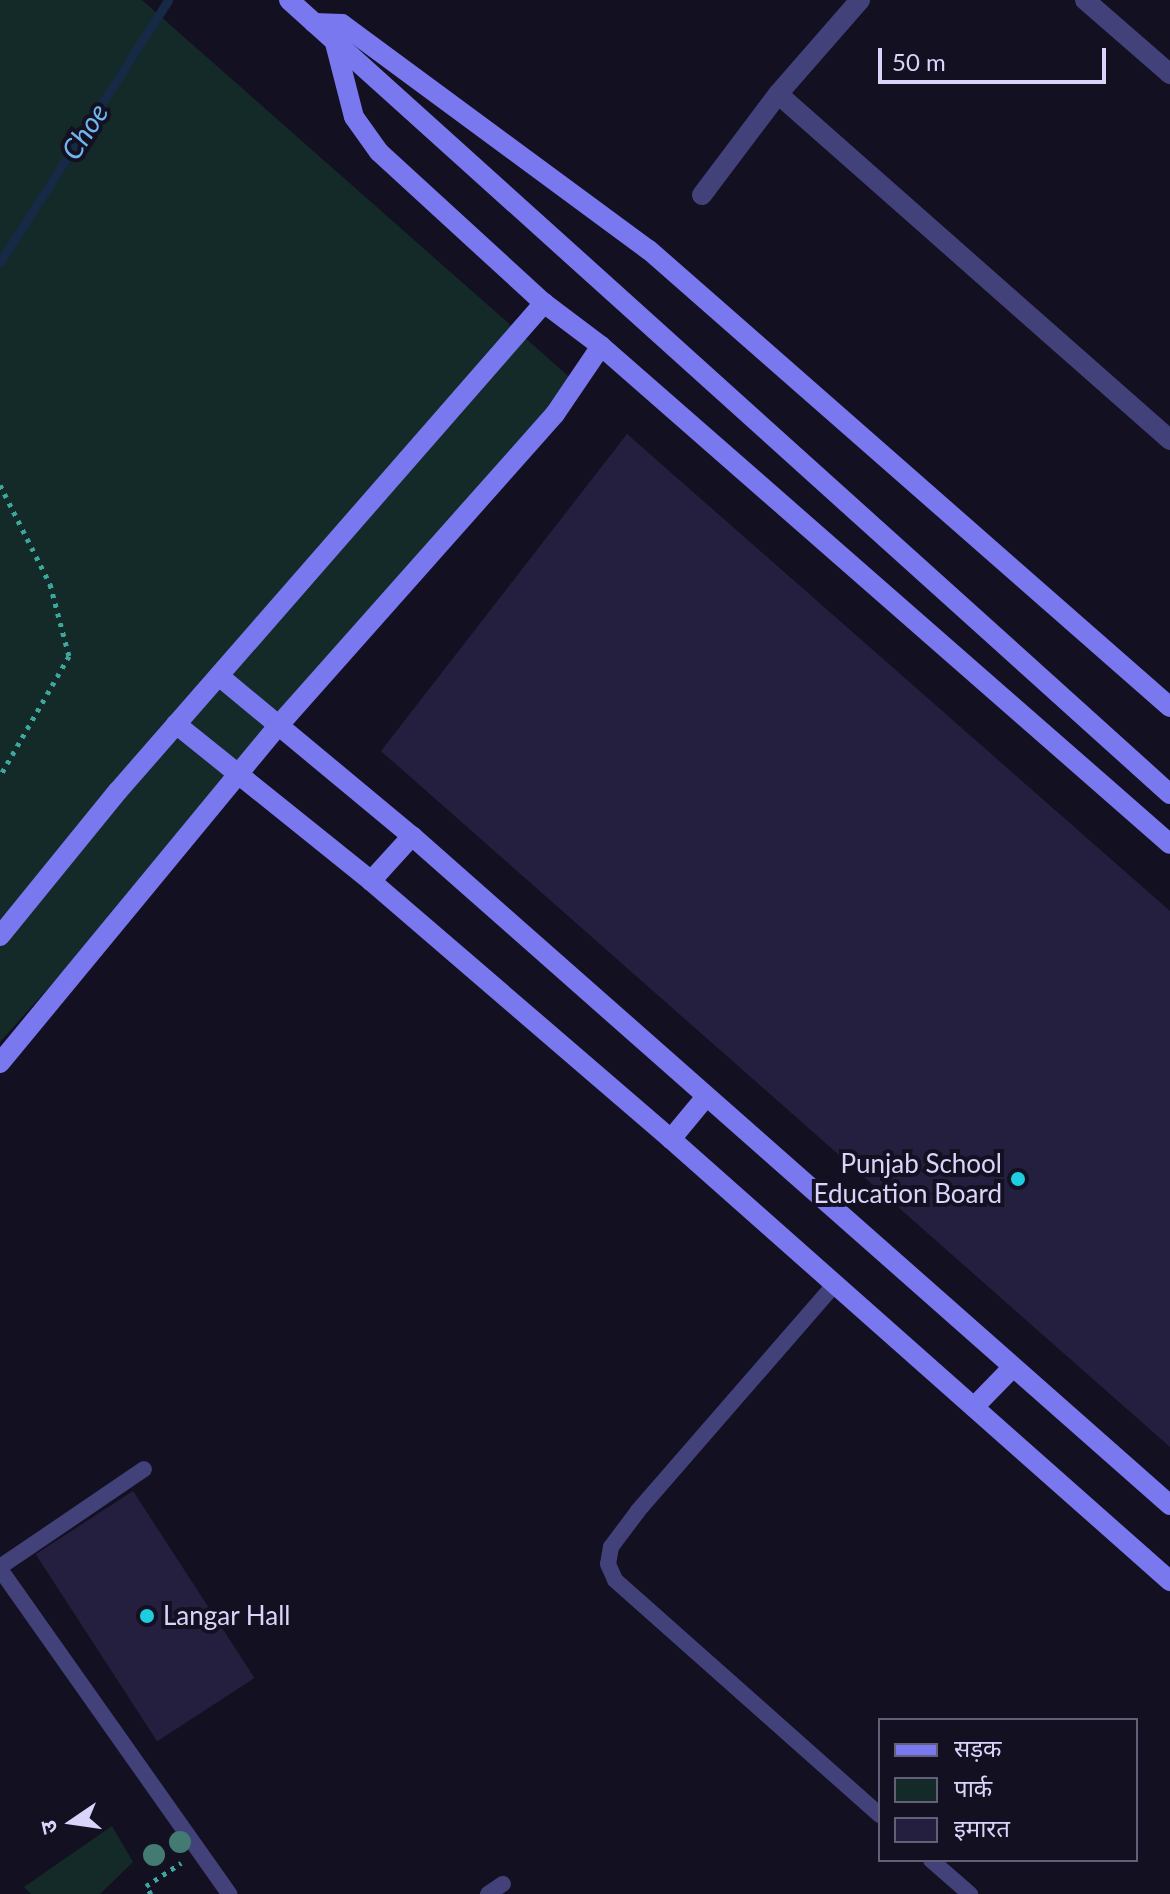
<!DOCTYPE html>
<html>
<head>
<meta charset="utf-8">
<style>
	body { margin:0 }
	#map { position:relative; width:1170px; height:1894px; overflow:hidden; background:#131021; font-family:Lato,"Noto Sans Devanagari",sans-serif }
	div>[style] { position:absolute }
	.green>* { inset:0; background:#142a29 }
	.stream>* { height:9px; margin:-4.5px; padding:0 4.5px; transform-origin:4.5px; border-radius:4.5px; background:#162945 }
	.building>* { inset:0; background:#251f3f; transform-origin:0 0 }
	.path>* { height:5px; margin-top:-2.5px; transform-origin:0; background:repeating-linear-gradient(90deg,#3da69e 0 4px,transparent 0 10px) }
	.lane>* { height:16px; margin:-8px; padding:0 8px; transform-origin:8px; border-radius:8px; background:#42417a }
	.street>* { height:20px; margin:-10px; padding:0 10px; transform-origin:10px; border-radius:10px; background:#42417a }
	.secondary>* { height:20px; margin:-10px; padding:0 10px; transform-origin:10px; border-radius:10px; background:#7978ee }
	.trees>* { width:22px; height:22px; margin:-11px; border-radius:50%; background:#437a72 }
	.dots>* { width:22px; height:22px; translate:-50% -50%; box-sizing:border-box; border:4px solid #131021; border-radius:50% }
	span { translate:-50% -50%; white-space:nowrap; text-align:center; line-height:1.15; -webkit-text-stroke:8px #131021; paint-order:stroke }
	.poi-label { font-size:26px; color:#d9d5fa }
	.right { translate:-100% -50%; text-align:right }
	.left { translate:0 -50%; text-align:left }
	.water-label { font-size:28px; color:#70b5ed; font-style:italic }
	.legend { position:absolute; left:878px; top:1718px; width:260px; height:144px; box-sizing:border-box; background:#131021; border:2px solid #625f78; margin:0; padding:10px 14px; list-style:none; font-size:24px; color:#d9d5fa }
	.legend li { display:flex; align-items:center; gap:16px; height:40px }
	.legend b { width:40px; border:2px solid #625f78 }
	.north { position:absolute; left:32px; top:1782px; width:80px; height:80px; -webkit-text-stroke:6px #131021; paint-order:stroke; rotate:257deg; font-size:22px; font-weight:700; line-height:32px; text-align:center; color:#d9d5fa }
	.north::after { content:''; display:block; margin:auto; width:28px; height:36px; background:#d9d5fa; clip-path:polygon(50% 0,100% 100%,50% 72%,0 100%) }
	.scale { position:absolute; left:878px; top:48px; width:228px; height:36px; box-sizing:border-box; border:4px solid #d9d5fa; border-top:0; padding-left:10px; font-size:24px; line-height:28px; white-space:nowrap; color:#d9d5fa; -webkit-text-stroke:6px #131021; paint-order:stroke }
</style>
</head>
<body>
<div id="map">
	<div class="green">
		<i style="clip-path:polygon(0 0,142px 0,583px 389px,0 1042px)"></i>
		<i style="clip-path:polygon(112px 1826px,133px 1862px,100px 1894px,31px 1894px,24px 1887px)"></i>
	</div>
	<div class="stream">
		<i style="left:0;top:262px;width:311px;rotate:-57.3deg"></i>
	</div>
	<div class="building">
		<i style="clip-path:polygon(627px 434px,1170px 911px,1170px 1447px,381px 751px)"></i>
		<i style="left:133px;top:1491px;width:223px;height:116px;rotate:57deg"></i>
	</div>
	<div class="path">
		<i style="left:0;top:485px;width:111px;rotate:63.2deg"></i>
		<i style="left:50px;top:584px;width:74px;rotate:75.2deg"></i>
		<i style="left:69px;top:656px;width:138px;rotate:119.9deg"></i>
		<i style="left:151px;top:1894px;width:9px;rotate:-122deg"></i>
		<i style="left:146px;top:1886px;width:42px;rotate:-33.3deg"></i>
	</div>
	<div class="lane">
		<i style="left:835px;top:1284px;width:301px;rotate:131deg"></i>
		<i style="left:638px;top:1511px;width:45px;rotate:126.9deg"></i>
		<i style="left:611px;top:1547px;width:17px;rotate:100deg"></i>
		<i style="left:608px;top:1564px;width:17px;rotate:66deg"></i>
		<i style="left:615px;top:1580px;width:354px;rotate:41.6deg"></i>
		<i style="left:0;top:1567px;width:174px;rotate:-34.2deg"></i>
		<i style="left:0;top:1569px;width:398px;rotate:54.8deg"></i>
		<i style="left:931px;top:1860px;width:52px;rotate:41.1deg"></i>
		<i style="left:488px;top:1894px;width:18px;rotate:-34deg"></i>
	</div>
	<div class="street">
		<i style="left:1085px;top:0;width:113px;rotate:41deg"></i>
		<i style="left:778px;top:94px;width:523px;rotate:41.43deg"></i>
		<i style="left:702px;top:195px;width:126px;rotate:-53deg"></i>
		<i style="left:778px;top:94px;width:125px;rotate:-48.9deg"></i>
	</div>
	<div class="secondary">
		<i style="left:289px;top:0;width:1186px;rotate:42.03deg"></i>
		<i style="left:314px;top:23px;width:28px;rotate:2deg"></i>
		<i style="left:342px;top:24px;width:381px;rotate:36.4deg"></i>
		<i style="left:649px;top:250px;width:693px;rotate:41.26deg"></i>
		<i style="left:335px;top:43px;width:76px;rotate:75.6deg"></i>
		<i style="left:354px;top:117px;width:43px;rotate:54.5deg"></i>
		<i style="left:379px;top:152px;width:224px;rotate:42.5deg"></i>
		<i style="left:544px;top:303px;width:71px;rotate:37deg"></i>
		<i style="left:601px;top:346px;width:756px;rotate:41.19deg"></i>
		<i style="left:219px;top:676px;width:251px;rotate:39.7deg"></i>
		<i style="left:412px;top:836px;width:1011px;rotate:41.43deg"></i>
		<i style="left:176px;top:724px;width:250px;rotate:38.8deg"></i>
		<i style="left:371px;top:881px;width:396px;rotate:40.7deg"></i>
		<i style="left:671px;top:1139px;width:667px;rotate:41.53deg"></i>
		<i style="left:371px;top:881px;width:61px;rotate:-47.7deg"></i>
		<i style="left:0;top:936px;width:187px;rotate:-50.9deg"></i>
		<i style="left:118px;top:791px;width:648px;rotate:-48.88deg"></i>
		<i style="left:0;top:1063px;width:437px;rotate:-50.5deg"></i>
		<i style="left:278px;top:726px;width:417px;rotate:-48.4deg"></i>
		<i style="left:555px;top:414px;width:82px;rotate:-55.9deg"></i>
		<i style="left:671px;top:1139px;width:53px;rotate:-50.3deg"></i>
		<i style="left:974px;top:1407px;width:54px;rotate:-45.7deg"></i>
	</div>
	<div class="trees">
		<i style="left:180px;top:1842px"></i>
		<i style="left:154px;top:1855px"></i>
	</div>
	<div class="dots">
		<i style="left:1018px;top:1179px;background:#1ccedf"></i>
		<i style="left:147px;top:1616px;background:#1ccedf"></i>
	</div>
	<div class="poi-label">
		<span class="right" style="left:1002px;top:1179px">Punjab School<br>Education Board</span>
		<span class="left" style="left:163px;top:1616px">Langar Hall</span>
	</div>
	<div class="water-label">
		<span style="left:84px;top:131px;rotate:-57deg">Choe</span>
	</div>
	<ul class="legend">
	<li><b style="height:10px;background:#7978ee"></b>सड़क</li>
	<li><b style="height:22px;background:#142a29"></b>पार्क</li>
	<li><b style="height:22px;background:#251f3f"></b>इमारत</li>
	</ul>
	<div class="north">उ</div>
	<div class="scale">50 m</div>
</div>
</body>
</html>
